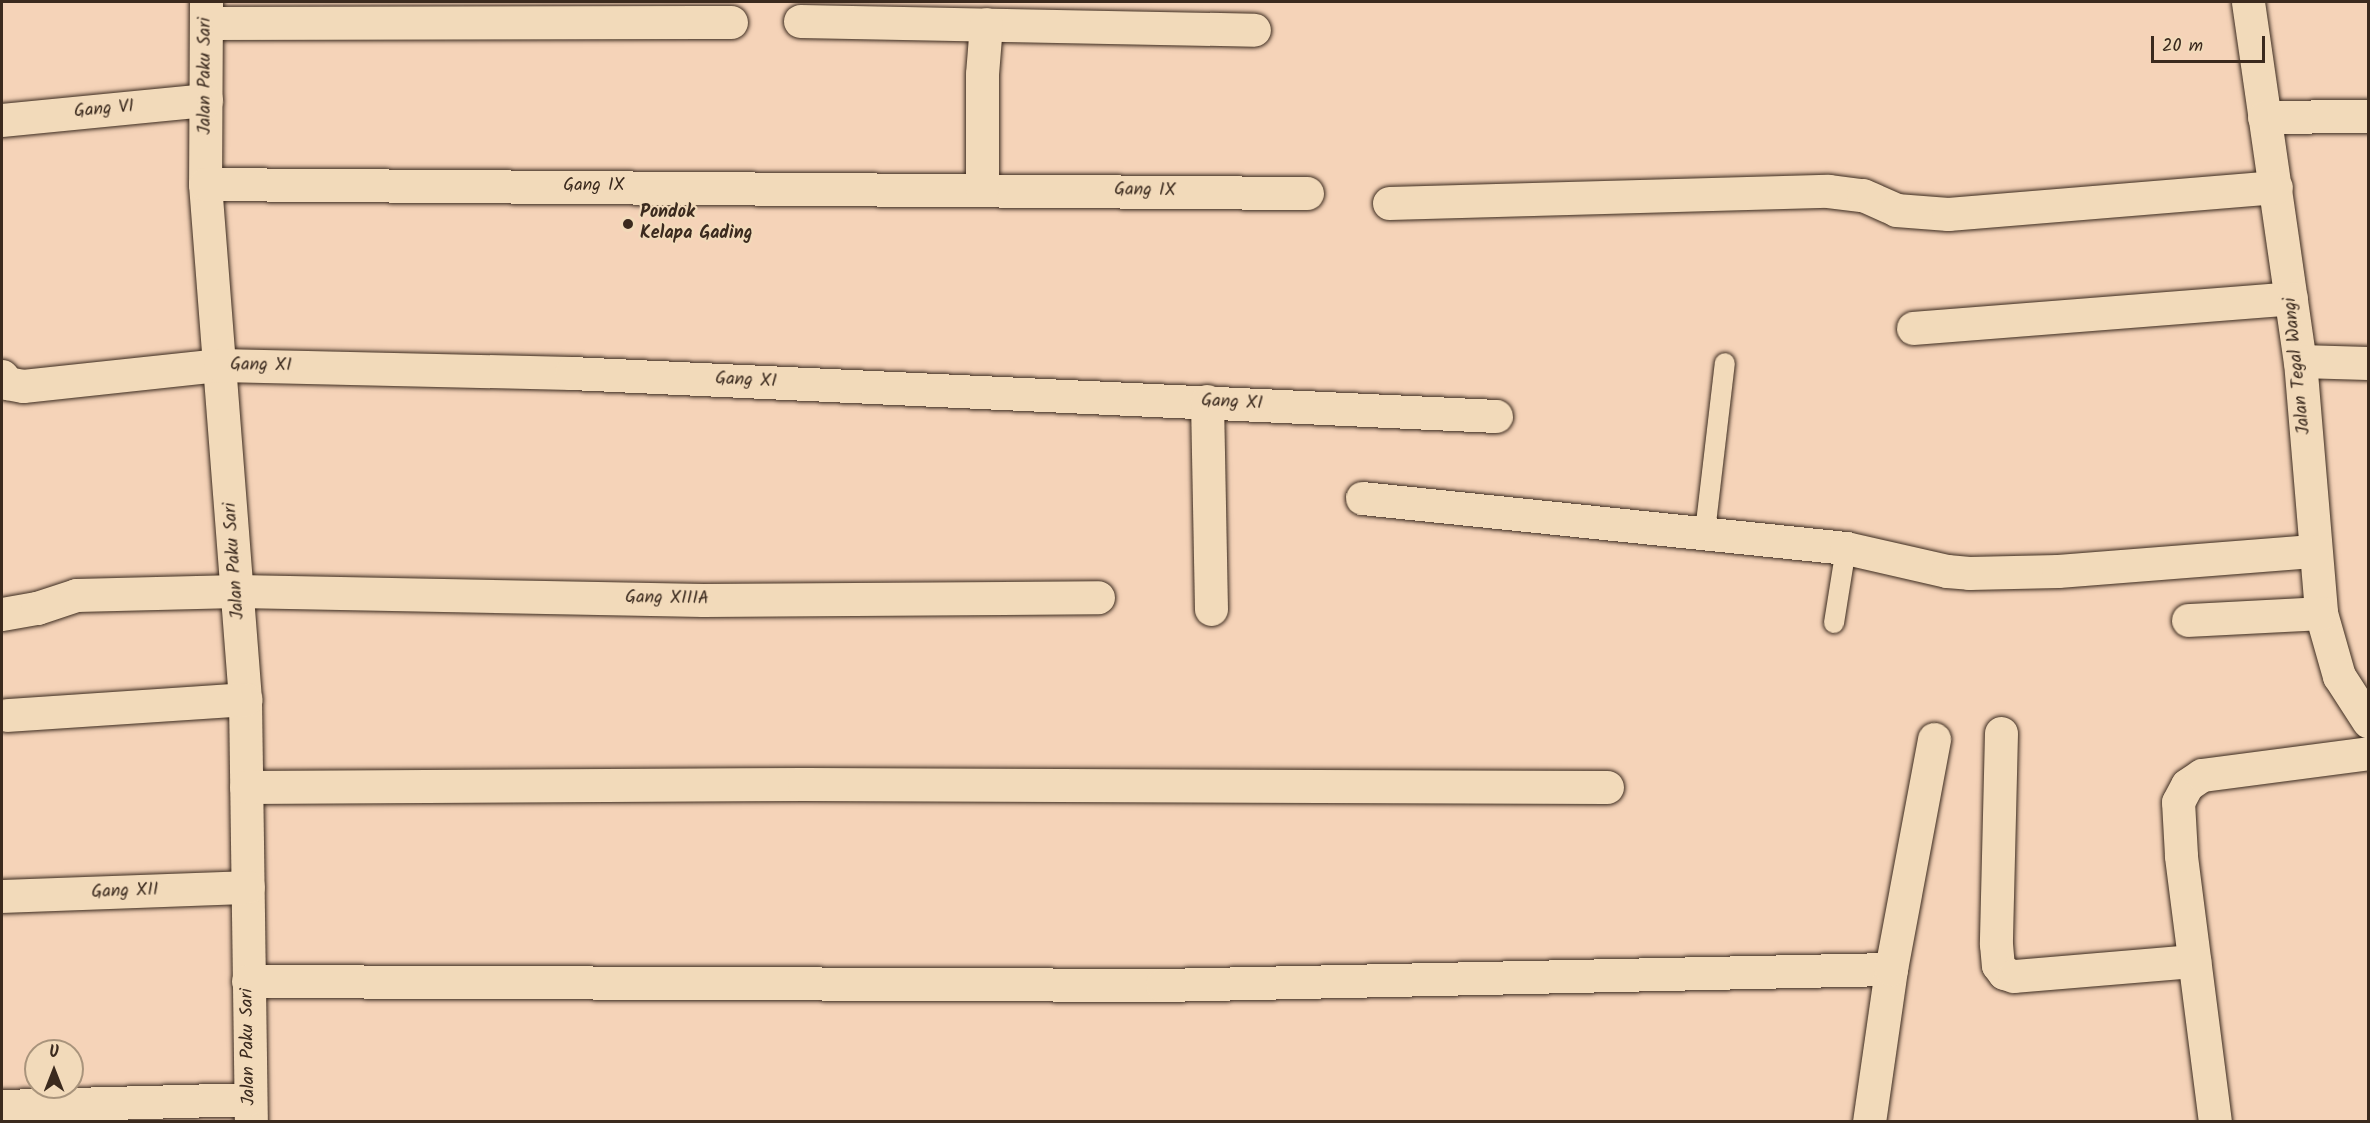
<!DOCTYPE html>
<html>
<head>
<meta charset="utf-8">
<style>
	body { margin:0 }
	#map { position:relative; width:2370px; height:1123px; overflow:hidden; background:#f5d3b8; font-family:Kalam,sans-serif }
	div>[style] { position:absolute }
	.roads { filter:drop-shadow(0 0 2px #3b2a1e) drop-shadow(0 0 2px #3b2a1e) }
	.lane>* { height:20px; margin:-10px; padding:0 10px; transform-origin:10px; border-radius:10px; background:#f2daba }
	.street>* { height:33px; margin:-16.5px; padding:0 16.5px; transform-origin:16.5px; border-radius:16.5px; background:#f2daba }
	.dots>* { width:16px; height:16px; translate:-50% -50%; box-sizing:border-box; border:3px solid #f2daba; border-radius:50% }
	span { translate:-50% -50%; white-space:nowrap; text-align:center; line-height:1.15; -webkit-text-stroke:4.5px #f2daba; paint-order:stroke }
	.street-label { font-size:18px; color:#3b2a1e }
	.poi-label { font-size:18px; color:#3b2a1e; font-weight:700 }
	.left { translate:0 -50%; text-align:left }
	.frame { position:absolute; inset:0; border:3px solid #3b2a1e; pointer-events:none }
	.north { position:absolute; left:24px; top:1039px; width:60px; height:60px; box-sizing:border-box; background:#f2daba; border:2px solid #a9947c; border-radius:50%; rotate:0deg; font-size:16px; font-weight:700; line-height:24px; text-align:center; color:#3b2a1e }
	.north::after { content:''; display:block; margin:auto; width:21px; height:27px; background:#3b2a1e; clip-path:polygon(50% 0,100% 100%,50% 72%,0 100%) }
	.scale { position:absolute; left:2151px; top:36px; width:114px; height:27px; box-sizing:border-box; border:3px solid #3b2a1e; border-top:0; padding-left:8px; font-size:18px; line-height:21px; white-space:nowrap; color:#3b2a1e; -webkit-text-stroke:4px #f2daba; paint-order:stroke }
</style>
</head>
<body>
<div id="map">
	<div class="roads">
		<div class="lane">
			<i style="left:1705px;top:532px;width:170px;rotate:-83.3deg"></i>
			<i style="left:1834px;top:623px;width:76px;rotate:-80.9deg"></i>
		</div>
		<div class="street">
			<i style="left:206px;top:2px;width:182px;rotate:90.3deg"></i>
			<i style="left:205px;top:184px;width:517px;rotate:85.56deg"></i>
			<i style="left:245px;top:699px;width:423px;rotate:89.2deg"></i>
			<i style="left:2248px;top:2px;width:363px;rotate:81.8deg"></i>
			<i style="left:2300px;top:361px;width:253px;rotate:85.2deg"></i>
			<i style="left:2321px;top:613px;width:66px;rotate:74.1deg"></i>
			<i style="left:2339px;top:676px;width:54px;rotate:57.2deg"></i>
			<i style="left:800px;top:21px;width:454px;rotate:1.1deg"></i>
			<i style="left:206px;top:23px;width:525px;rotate:-0.11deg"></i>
			<i style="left:2264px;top:117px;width:104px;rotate:-0.6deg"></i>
			<i style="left:2px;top:120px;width:205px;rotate:-5.6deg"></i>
			<i style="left:205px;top:184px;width:1102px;rotate:0.47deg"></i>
			<i style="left:982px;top:188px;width:114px;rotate:-90deg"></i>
			<i style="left:982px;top:74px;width:50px;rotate:-85.4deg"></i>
			<i style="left:1389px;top:203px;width:439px;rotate:-1.6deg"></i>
			<i style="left:1828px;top:191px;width:35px;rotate:7deg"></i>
			<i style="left:1863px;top:195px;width:36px;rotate:24deg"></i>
			<i style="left:1896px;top:210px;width:52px;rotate:4.4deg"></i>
			<i style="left:1948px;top:214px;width:329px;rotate:-4.7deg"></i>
			<i style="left:1913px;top:328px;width:379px;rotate:-4.5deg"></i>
			<i style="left:2300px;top:361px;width:68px;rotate:1.7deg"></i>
			<i style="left:2px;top:376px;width:9px;rotate:54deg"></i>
			<i style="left:7px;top:383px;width:16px;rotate:11deg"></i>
			<i style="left:23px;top:386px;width:198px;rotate:-6.1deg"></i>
			<i style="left:220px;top:365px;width:351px;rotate:1.3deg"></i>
			<i style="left:571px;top:373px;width:926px;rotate:2.66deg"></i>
			<i style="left:1207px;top:401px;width:208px;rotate:88.9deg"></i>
			<i style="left:1362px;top:498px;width:487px;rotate:5.9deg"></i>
			<i style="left:1846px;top:548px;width:104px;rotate:12.8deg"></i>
			<i style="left:1947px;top:571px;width:22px;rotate:5deg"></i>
			<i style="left:1969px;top:573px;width:89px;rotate:-1.3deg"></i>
			<i style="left:2058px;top:571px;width:255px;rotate:-4.5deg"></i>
			<i style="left:2px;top:614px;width:36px;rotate:-10deg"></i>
			<i style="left:37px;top:608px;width:41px;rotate:-18.4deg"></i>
			<i style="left:76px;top:595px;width:161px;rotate:-1.4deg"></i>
			<i style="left:237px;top:591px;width:466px;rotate:1.1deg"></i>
			<i style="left:703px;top:600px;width:395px;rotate:-0.4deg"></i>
			<i style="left:2188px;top:620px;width:133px;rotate:-3deg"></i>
			<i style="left:7px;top:715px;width:239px;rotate:-3.8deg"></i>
			<i style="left:2001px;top:733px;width:211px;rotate:91.4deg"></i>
			<i style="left:1996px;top:944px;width:21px;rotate:85deg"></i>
			<i style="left:1998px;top:965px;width:10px;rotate:53deg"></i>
			<i style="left:2004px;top:973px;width:10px;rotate:17deg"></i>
			<i style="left:2014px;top:976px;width:181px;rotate:-4.8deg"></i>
			<i style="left:246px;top:787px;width:558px;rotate:-0.31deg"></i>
			<i style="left:804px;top:784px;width:803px;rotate:0.21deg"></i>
			<i style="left:2px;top:896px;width:246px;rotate:-2.1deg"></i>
			<i style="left:248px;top:981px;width:914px;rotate:0.25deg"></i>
			<i style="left:1162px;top:985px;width:729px;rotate:-1.26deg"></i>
			<i style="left:2px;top:1106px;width:247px;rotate:-1.6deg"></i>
			<i style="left:1869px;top:1122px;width:155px;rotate:-81.8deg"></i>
			<i style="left:1891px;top:969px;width:234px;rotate:-79.4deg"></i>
			<i style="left:2215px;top:1122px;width:269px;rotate:-97.3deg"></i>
			<i style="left:2181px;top:855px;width:53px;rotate:-93.2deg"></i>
			<i style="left:2178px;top:802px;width:19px;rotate:-62deg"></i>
			<i style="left:2187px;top:785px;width:18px;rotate:-34deg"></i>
			<i style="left:2202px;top:775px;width:167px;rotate:-7.5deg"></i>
		</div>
	</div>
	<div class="dots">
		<i style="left:628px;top:224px;background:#3b2a1e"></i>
	</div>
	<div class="street-label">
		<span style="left:206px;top:76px;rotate:-90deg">Jalan Paku Sari</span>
		<span style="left:104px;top:110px;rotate:-5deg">Gang VI</span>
		<span style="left:594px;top:186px">Gang IX</span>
		<span style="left:1145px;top:191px;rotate:1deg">Gang IX</span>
		<span style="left:261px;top:366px;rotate:1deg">Gang XI</span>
		<span style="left:2298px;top:366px;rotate:-96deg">Jalan Tegal Wangi</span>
		<span style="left:746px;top:381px;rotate:3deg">Gang XI</span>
		<span style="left:1232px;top:403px;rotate:3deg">Gang XI</span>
		<span style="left:235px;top:561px;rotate:-94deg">Jalan Paku Sari</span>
		<span style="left:667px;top:599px;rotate:1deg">Gang XIIIA</span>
		<span style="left:125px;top:892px;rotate:-2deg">Gang XII</span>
		<span style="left:249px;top:1047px;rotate:-91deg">Jalan Paku Sari</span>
	</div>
	<div class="poi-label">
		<span class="left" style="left:640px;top:224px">Pondok<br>Kelapa Gading</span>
	</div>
	<div class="frame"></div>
	<div class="north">U</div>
	<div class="scale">20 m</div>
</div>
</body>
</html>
